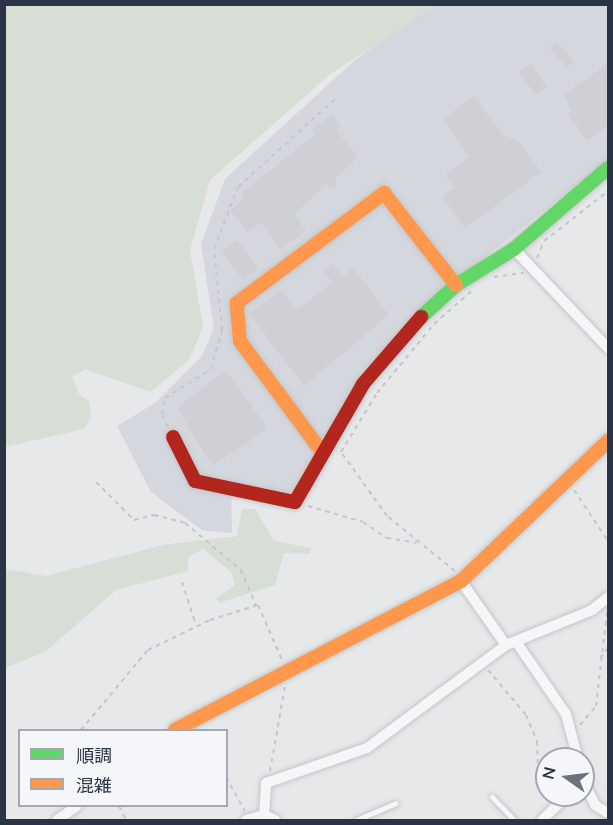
<!DOCTYPE html>
<html>
<head>
<meta charset="utf-8">
<style>
	body { margin:0 }
	#map { position:relative; width:613px; height:825px; overflow:hidden; background:#e6e8ea; font-family:"Nunito Sans","Noto Sans JP",sans-serif }
	div>[style] { position:absolute }
	.built>* { inset:0; background:#d4d7dd }
	.green>* { inset:0; background:#d6ded6 }
	.building>* { inset:0; background:#ced0d3; transform-origin:0 0 }
	.path>* { height:2px; margin-top:-1px; transform-origin:0; background:repeating-linear-gradient(90deg,#c5c6ca 0 4.5px,transparent 0 9px) }
	.roads { filter:drop-shadow(0 0 2px #c4c6c8) drop-shadow(0 0 2px #c4c6c8) }
	.lane>* { height:5px; margin:-2.5px; padding:0 2.5px; transform-origin:2.5px; border-radius:2.5px; background:#f5f6f7 }
	.street>* { height:10px; margin:-5px; padding:0 5px; transform-origin:5px; border-radius:5px; background:#f5f6f7 }
	.fast>* { height:14px; margin:-7px; padding:0 7px; transform-origin:7px; border-radius:7px; background:#63d668 }
	.slow>* { height:14px; margin:-7px; padding:0 7px; transform-origin:7px; border-radius:7px; background:#ff974d }
	.jam>* { height:14px; margin:-7px; padding:0 7px; transform-origin:7px; border-radius:7px; background:#b3261e }
	span { translate:-50% -50%; white-space:nowrap; text-align:center; line-height:1.15; -webkit-text-stroke:6px #f4f6f9; paint-order:stroke }
	.frame { position:absolute; inset:0; border:6px solid #2b3445; pointer-events:none }
	.legend { position:absolute; left:18px; top:729px; width:210px; height:78px; box-sizing:border-box; background:#f4f6f9; border:2px solid #a4a8b1; margin:0; padding:8px 10px; list-style:none; font-size:18px; color:#2b3445 }
	.legend li { display:flex; align-items:center; gap:12px; height:30px }
	.legend b { width:30px; border:2px solid #a4a8b1 }
	.north { position:absolute; left:535px; top:747px; width:60px; height:60px; box-sizing:border-box; background:#f4f6f9; border:2px solid #a4a8b1; border-radius:50%; rotate:284deg; font-size:16px; font-weight:700; line-height:24px; text-align:center; color:#2b3445 }
	.north::after { content:''; display:block; margin:auto; width:21px; height:27px; background:#6c737f; clip-path:polygon(50% 0,100% 100%,50% 72%,0 100%) }
</style>
</head>
<body>
<div id="map">
	<div class="built">
		<i style="clip-path:polygon(429px 5px,608px 5px,608px 160px,418px 310px,291px 494px,231px 483px,232px 533px,202px 530px,151px 492px,117px 426px,155px 403px,202px 356px,214px 328px,201px 244px,225px 179px,355px 60px)"></i>
	</div>
	<div class="green">
		<i style="clip-path:polygon(4px 5px,436px 5px,329px 75px,210px 180px,190px 250px,203px 327px,189px 360px,150px 392px,85px 369px,72px 377px,79px 394px,89px 401px,91px 418px,84px 429px,5px 447px)"></i>
		<i style="clip-path:polygon(242px 509px,255px 509px,274px 541px,311px 548px,310px 554px,284px 553px,275px 585px,219px 603px,216px 598px,235px 585px,231px 572px,203px 549px,188px 557px,188px 571px,116px 590px,45px 652px,5px 668px,5px 569px,46px 576px,163px 545px,237px 536px)"></i>
	</div>
	<div class="building">
		<i style="left:557px;top:42px;width:26px;height:9px;rotate:51deg"></i>
		<i style="clip-path:polygon(609px 63px,609px 125px,587px 140px,567px 114px,572px 111px,563px 95px)"></i>
		<i style="left:531px;top:64px;width:28px;height:14px;rotate:55deg"></i>
		<i style="clip-path:polygon(474px 96px,503px 135px,519px 141px,541px 172px,465px 228px,442px 197px,455px 188px,446px 175px,469px 156px,443px 119px)"></i>
		<i style="clip-path:polygon(332px 114px,341px 126px,336px 130px,358px 157px,334px 179px,337px 184px,330px 189px,327px 184px,294px 214px,306px 231px,280px 249px,261px 222px,248px 232px,230px 210px,244px 199px,241px 193px,315px 135px,311px 130px)"></i>
		<i style="left:237px;top:240px;width:35px;height:19px;rotate:53deg"></i>
		<i style="clip-path:polygon(333px 263px,343px 276px,353px 268px,389px 315px,304px 386px,249px 314px,281px 290px,296px 310px,333px 283px,323px 270px)"></i>
		<i style="clip-path:polygon(226px 370px,268px 429px,212px 466px,177px 408px)"></i>
	</div>
	<div class="path">
		<i style="left:537px;top:258px;width:18px;rotate:-68deg"></i>
		<i style="left:544px;top:241px;width:81px;rotate:-38deg"></i>
		<i style="left:494px;top:277px;width:30px;rotate:-8deg"></i>
		<i style="left:168px;top:427px;width:14px;rotate:-115deg"></i>
		<i style="left:162px;top:414px;width:16px;rotate:-79deg"></i>
		<i style="left:165px;top:398px;width:54px;rotate:-32.2deg"></i>
		<i style="left:211px;top:369px;width:41px;rotate:-74.2deg"></i>
		<i style="left:222px;top:330px;width:81px;rotate:-95.6deg"></i>
		<i style="left:214px;top:249px;width:66px;rotate:-68.8deg"></i>
		<i style="left:238px;top:187px;width:131px;rotate:-42.2deg"></i>
		<i style="left:96px;top:482px;width:54px;rotate:45deg"></i>
		<i style="left:134px;top:520px;width:21px;rotate:-14deg"></i>
		<i style="left:154px;top:515px;width:32px;rotate:14deg"></i>
		<i style="left:185px;top:523px;width:73px;rotate:40deg"></i>
		<i style="left:241px;top:570px;width:38px;rotate:67deg"></i>
		<i style="left:574px;top:490px;width:61px;rotate:56.3deg"></i>
		<i style="left:308px;top:506px;width:57px;rotate:16.2deg"></i>
		<i style="left:363px;top:522px;width:29px;rotate:34deg"></i>
		<i style="left:387px;top:538px;width:30px;rotate:9deg"></i>
		<i style="left:455px;top:571px;width:87px;rotate:-141deg"></i>
		<i style="left:387px;top:516px;width:79px;rotate:-125.7deg"></i>
		<i style="left:341px;top:452px;width:69px;rotate:-58.6deg"></i>
		<i style="left:377px;top:393px;width:89px;rotate:-50.4deg"></i>
		<i style="left:434px;top:324px;width:53px;rotate:-41.2deg"></i>
		<i style="left:182px;top:582px;width:45px;rotate:72deg"></i>
		<i style="left:600px;top:658px;width:13px;rotate:-51deg"></i>
		<i style="left:488px;top:670px;width:59px;rotate:49.8deg"></i>
		<i style="left:526px;top:715px;width:28px;rotate:67deg"></i>
		<i style="left:537px;top:741px;width:36px;rotate:88deg"></i>
		<i style="left:538px;top:777px;width:17px;rotate:59deg"></i>
		<i style="left:580px;top:725px;width:25px;rotate:-50deg"></i>
		<i style="left:596px;top:706px;width:95px;rotate:-83.3deg"></i>
		<i style="left:81px;top:730px;width:104px;rotate:-50.1deg"></i>
		<i style="left:148px;top:650px;width:69px;rotate:-25.8deg"></i>
		<i style="left:210px;top:620px;width:50px;rotate:-17.4deg"></i>
		<i style="left:258px;top:605px;width:60px;rotate:66.4deg"></i>
		<i style="left:270px;top:771px;width:86px;rotate:-80deg"></i>
		<i style="left:226px;top:777px;width:39px;rotate:61deg"></i>
		<i style="left:119px;top:806px;width:16px;rotate:63deg"></i>
	</div>
	<div class="roads">
		<div class="lane">
			<i style="left:492px;top:797px;width:32px;rotate:46deg"></i>
			<i style="left:356px;top:820px;width:43px;rotate:-23deg"></i>
		</div>
		<div class="street">
			<i style="left:514px;top:249px;width:137px;rotate:46.5deg"></i>
			<i style="left:461px;top:581px;width:78px;rotate:54.9deg"></i>
			<i style="left:517px;top:643px;width:86px;rotate:55.4deg"></i>
			<i style="left:566px;top:714px;width:47px;rotate:75.1deg"></i>
			<i style="left:583px;top:781px;width:27px;rotate:63deg"></i>
			<i style="left:595px;top:805px;width:15px;rotate:32deg"></i>
			<i style="left:264px;top:815px;width:32px;rotate:-86deg"></i>
			<i style="left:266px;top:783px;width:107px;rotate:-19.1deg"></i>
			<i style="left:367px;top:748px;width:173px;rotate:-36.5deg"></i>
			<i style="left:506px;top:645px;width:93px;rotate:-22.1deg"></i>
			<i style="left:592px;top:610px;width:21px;rotate:-39deg"></i>
			<i style="left:57px;top:820px;width:24px;rotate:-35deg"></i>
			<i style="left:246px;top:820px;width:19px;rotate:-16deg"></i>
			<i style="left:264px;top:815px;width:12px;rotate:24deg"></i>
			<i style="left:542px;top:820px;width:36px;rotate:-44deg"></i>
		</div>
		<div class="fast">
			<i style="left:421px;top:317px;width:47px;rotate:-42.4deg"></i>
			<i style="left:456px;top:285px;width:68px;rotate:-31.8deg"></i>
			<i style="left:514px;top:249px;width:124px;rotate:-40.8deg"></i>
		</div>
		<div class="slow">
			<i style="left:322px;top:452px;width:138px;rotate:-126.5deg"></i>
			<i style="left:240px;top:341px;width:38px;rotate:-95deg"></i>
			<i style="left:237px;top:303px;width:184px;rotate:-36.8deg"></i>
			<i style="left:384px;top:193px;width:117px;rotate:52deg"></i>
			<i style="left:175px;top:730px;width:322px;rotate:-27.5deg"></i>
			<i style="left:461px;top:581px;width:203px;rotate:-43.6deg"></i>
		</div>
		<div class="jam">
			<i style="left:173px;top:437px;width:49px;rotate:63.4deg"></i>
			<i style="left:195px;top:481px;width:102px;rotate:11.9deg"></i>
			<i style="left:295px;top:502px;width:136px;rotate:-60deg"></i>
			<i style="left:363px;top:384px;width:89px;rotate:-49.1deg"></i>
		</div>
	</div>
	<div class="frame"></div>
	<ul class="legend">
	<li><b style="height:8px;background:#63d668"></b>順調</li>
	<li><b style="height:8px;background:#ff974d"></b>混雑</li>
	</ul>
	<div class="north">N</div>
</div>
</body>
</html>
